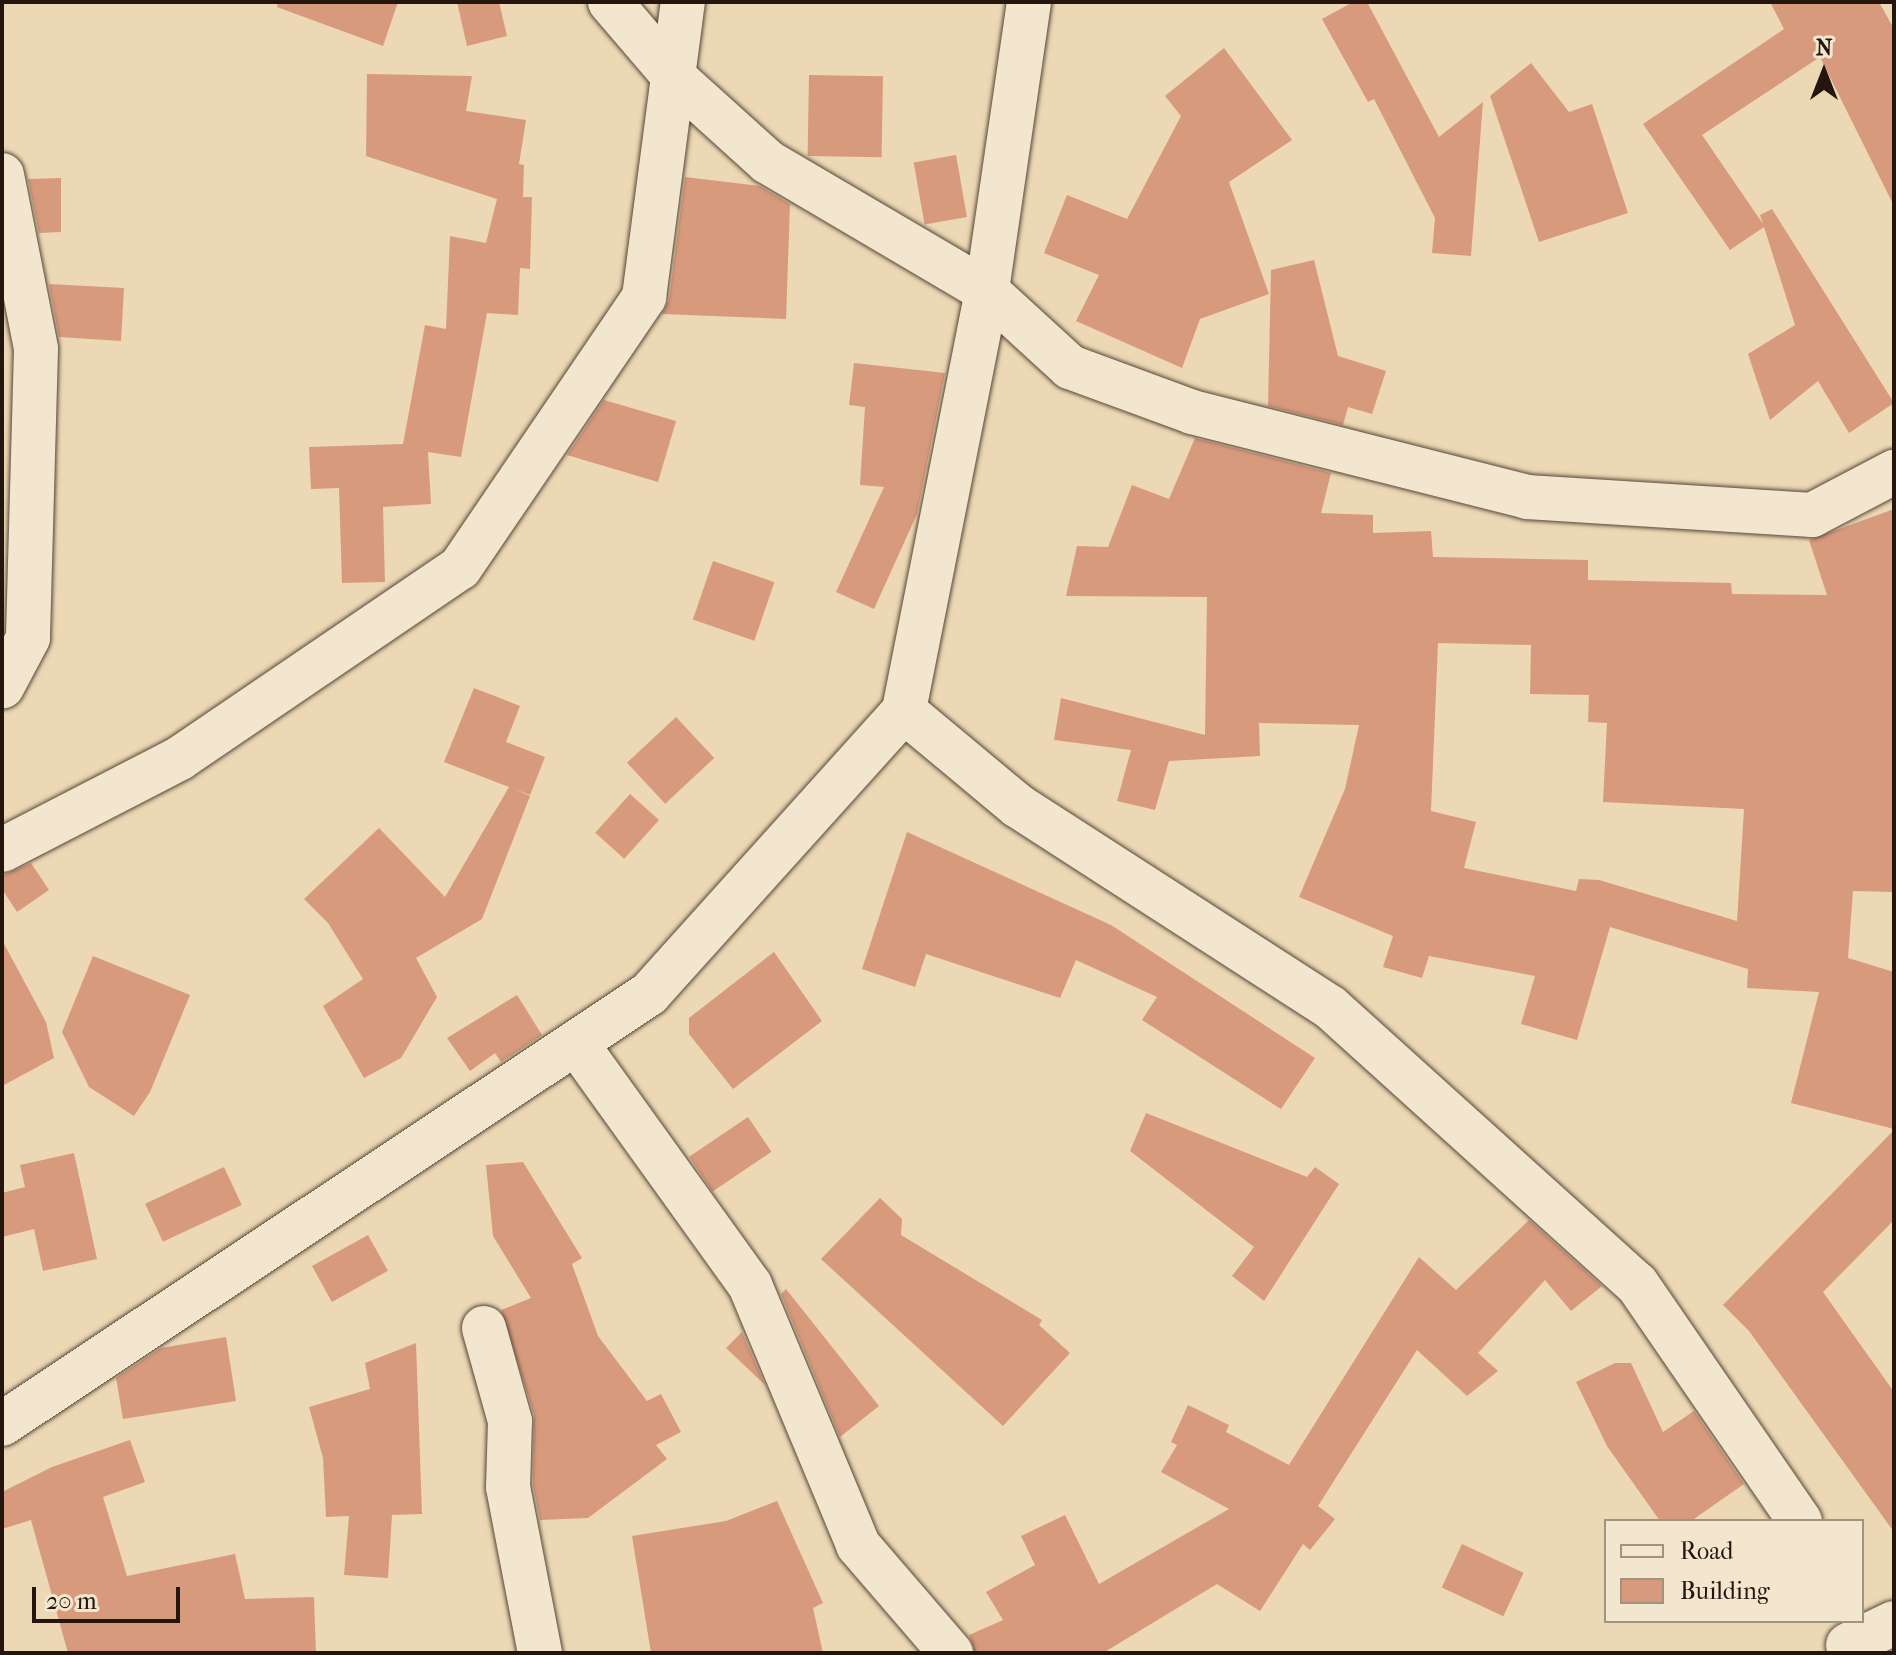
<!DOCTYPE html>
<html>
<head>
<meta charset="utf-8">
<style>
	body { margin:0 }
	#map { position:relative; width:1896px; height:1655px; overflow:hidden; background:#ecd8b4; font-family:"IM FELL French Canon",serif }
	div>[style] { position:absolute }
	.building>* { inset:0; background:#d89a7d; transform-origin:0 0 }
	.roads { filter:drop-shadow(0 0 2px #564638) drop-shadow(0 0 2px #564638) }
	.minor>* { height:44px; margin:-22px; padding:0 22px; transform-origin:22px; border-radius:22px; background:#f3e6ce }
	span { translate:-50% -50%; white-space:nowrap; text-align:center; line-height:1.15; -webkit-text-stroke:8px #f3e6ce; paint-order:stroke }
	.frame { position:absolute; inset:0; border:4px solid #24160f; pointer-events:none }
	.legend { position:absolute; left:1604px; top:1519px; width:260px; height:104px; box-sizing:border-box; background:#f3e6ce; border:2px solid #a09382; margin:0; padding:10px 14px; list-style:none; font-size:24px; color:#24160f }
	.legend li { display:flex; align-items:center; gap:16px; height:40px }
	.legend b { width:40px; border:2px solid #a09382 }
	.north { position:absolute; left:1784px; top:32px; width:80px; height:80px; -webkit-text-stroke:6px #f3e6ce; paint-order:stroke; rotate:0deg; font-size:22px; font-weight:700; line-height:32px; text-align:center; color:#24160f }
	.north::after { content:''; display:block; margin:auto; width:28px; height:36px; background:#24160f; clip-path:polygon(50% 0,100% 100%,50% 72%,0 100%) }
	.scale { position:absolute; left:32px; top:1587px; width:148px; height:36px; box-sizing:border-box; border:4px solid #24160f; border-top:0; padding-left:10px; font-size:24px; line-height:28px; white-space:nowrap; color:#24160f; -webkit-text-stroke:6px #f3e6ce; paint-order:stroke }
</style>
</head>
<body>
<div id="map">
	<div class="building">
		<i style="clip-path:polygon(278px 2px,398px 2px,383px 46px,277px 7px)"></i>
		<i style="clip-path:polygon(457px 2px,499px 2px,507px 36px,467px 46px)"></i>
		<i style="clip-path:polygon(1353px 2px,1367px 2px,1439px 137px,1483px 102px,1471px 256px,1432px 253px,1435px 218px,1374px 99px,1368px 102px,1322px 19px)"></i>
		<i style="clip-path:polygon(1770px 2px,1879px 2px,1894px 29px,1894px 206px,1820px 57px,1702px 135px,1763px 224px,1760px 215px,1772px 209px,1894px 403px,1849px 433px,1818px 381px,1770px 420px,1748px 354px,1795px 325px,1764px 227px,1730px 250px,1643px 124px,1784px 29px)"></i>
		<i style="clip-path:polygon(1224px 48px,1292px 140px,1229px 182px,1269px 294px,1200px 319px,1182px 368px,1076px 321px,1099px 275px,1044px 253px,1067px 195px,1127px 219px,1181px 116px,1165px 96px)"></i>
		<i style="clip-path:polygon(1531px 63px,1569px 112px,1592px 104px,1628px 213px,1539px 242px,1490px 96px)"></i>
		<i style="clip-path:polygon(367px 74px,472px 76px,466px 111px,526px 120px,519px 164px,524px 165px,523px 197px,532px 197px,530px 269px,520px 268px,518px 315px,487px 313px,461px 457px,428px 452px,431px 504px,383px 507px,385px 582px,342px 583px,339px 488px,311px 489px,309px 447px,403px 444px,425px 325px,446px 329px,450px 236px,486px 243px,497px 199px,366px 156px)"></i>
		<i style="left:809px;top:75px;width:74px;height:81px;rotate:1deg"></i>
		<i style="left:956px;top:155px;width:63px;height:43px;rotate:80deg"></i>
		<i style="clip-path:polygon(685px 177px,760px 186px,790px 204px,786px 319px,662px 314px,669px 300px)"></i>
		<i style="clip-path:polygon(61px 178px,61px 232px,39px 233px,28px 179px)"></i>
		<i style="clip-path:polygon(1314px 260px,1338px 356px,1386px 371px,1372px 414px,1348px 407px,1343px 425px,1268px 406px,1271px 270px)"></i>
		<i style="clip-path:polygon(49px 284px,124px 288px,121px 341px,59px 337px)"></i>
		<i style="clip-path:polygon(854px 363px,945px 373px,917px 514px,874px 609px,836px 592px,884px 487px,860px 485px,865px 407px,849px 405px)"></i>
		<i style="clip-path:polygon(604px 400px,676px 421px,658px 482px,567px 455px)"></i>
		<i style="clip-path:polygon(evenodd,1195px 438px,1331px 473px,1321px 513px,1373px 515px,1373px 533px,1431px 531px,1433px 557px,1588px 560px,1588px 580px,1731px 583px,1732px 594px,1827px 595px,1809px 540px,1894px 509px,1894px 892px,1853px 891px,1848px 958px,1894px 972px,1894px 1129px,1791px 1103px,1819px 992px,1747px 988px,1748px 969px,1610px 927px,1577px 1040px,1521px 1024px,1535px 976px,1429px 956px,1422px 978px,1383px 967px,1393px 936px,1299px 897px,1345px 789px,1359px 725px,1259px 723px,1260px 756px,1169px 761px,1155px 810px,1117px 801px,1131px 750px,1054px 740px,1061px 698px,1205px 735px,1207px 597px,1066px 596px,1077px 546px,1108px 547px,1132px 485px,1169px 499px,1195px 438px,1438px 643px,1531px 645px,1530px 694px,1589px 695px,1588px 722px,1607px 723px,1603px 802px,1744px 809px,1737px 921px,1599px 880px,1579px 879px,1576px 891px,1464px 868px,1476px 822px,1431px 811px,1438px 643px)"></i>
		<i style="left:713px;top:561px;width:65px;height:62px;rotate:19deg"></i>
		<i style="clip-path:polygon(474px 688px,520px 706px,506px 742px,545px 757px,530px 795px,514px 789px,530px 796px,482px 919px,416px 958px,437px 997px,401px 1058px,364px 1078px,323px 1006px,363px 979px,328px 923px,304px 899px,379px 828px,445px 897px,509px 787px,444px 762px)"></i>
		<i style="left:676px;top:717px;width:56px;height:67px;rotate:47deg"></i>
		<i style="left:630px;top:794px;width:39px;height:52px;rotate:42deg"></i>
		<i style="clip-path:polygon(907px 832px,1111px 925px,1315px 1058px,1281px 1109px,1142px 1020px,1157px 997px,1076px 960px,1060px 998px,926px 954px,915px 987px,862px 969px)"></i>
		<i style="clip-path:polygon(31px 863px,49px 890px,17px 912px,2px 889px,2px 876px)"></i>
		<i style="clip-path:polygon(2px 940px,46px 1022px,54px 1058px,2px 1086px)"></i>
		<i style="clip-path:polygon(774px 952px,822px 1021px,733px 1089px,689px 1034px,689px 1018px)"></i>
		<i style="clip-path:polygon(93px 956px,190px 995px,150px 1092px,134px 1116px,89px 1087px,62px 1032px)"></i>
		<i style="clip-path:polygon(517px 995px,542px 1035px,501px 1062px,495px 1053px,470px 1071px,447px 1038px)"></i>
		<i style="clip-path:polygon(1146px 1113px,1307px 1177px,1315px 1167px,1339px 1184px,1264px 1301px,1232px 1276px,1254px 1247px,1130px 1151px)"></i>
		<i style="left:748px;top:1117px;width:42px;height:71px;rotate:56deg"></i>
		<i style="clip-path:polygon(1894px 1130px,1894px 1220px,1823px 1292px,1894px 1392px,1894px 1532px,1749px 1331px,1723px 1305px)"></i>
		<i style="clip-path:polygon(74px 1153px,97px 1259px,43px 1271px,34px 1229px,2px 1237px,2px 1193px,25px 1187px,20px 1165px)"></i>
		<i style="clip-path:polygon(523px 1162px,582px 1258px,572px 1264px,598px 1336px,647px 1401px,661px 1394px,681px 1432px,656px 1445px,667px 1459px,588px 1518px,540px 1520px,533px 1485px,534px 1414px,501px 1310px,531px 1298px,493px 1236px,486px 1165px)"></i>
		<i style="left:224px;top:1167px;width:42px;height:87px;rotate:65deg"></i>
		<i style="clip-path:polygon(880px 1198px,902px 1219px,901px 1235px,1042px 1320px,1039px 1325px,1070px 1353px,1003px 1426px,821px 1259px)"></i>
		<i style="clip-path:polygon(1529px 1220px,1602px 1286px,1571px 1311px,1545px 1280px,1478px 1353px,1498px 1371px,1467px 1396px,1417px 1350px,1318px 1506px,1335px 1519px,1310px 1550px,1303px 1544px,1260px 1611px,1217px 1584px,1103px 1653px,975px 1653px,969px 1635px,1003px 1620px,986px 1592px,1035px 1565px,1021px 1536px,1065px 1515px,1099px 1584px,1229px 1509px,1161px 1472px,1177px 1445px,1171px 1442px,1188px 1405px,1229px 1425px,1226px 1432px,1289px 1465px,1419px 1257px,1456px 1290px)"></i>
		<i style="left:368px;top:1235px;width:41px;height:64px;rotate:61deg"></i>
		<i style="clip-path:polygon(786px 1289px,879px 1406px,840px 1437px,781px 1294px)"></i>
		<i style="clip-path:polygon(742px 1332px,765px 1385px,726px 1348px)"></i>
		<i style="clip-path:polygon(226px 1337px,236px 1401px,123px 1419px,116px 1378px,161px 1348px)"></i>
		<i style="clip-path:polygon(416px 1343px,422px 1514px,392px 1515px,388px 1578px,344px 1575px,349px 1516px,326px 1517px,323px 1458px,309px 1407px,370px 1389px,365px 1363px)"></i>
		<i style="clip-path:polygon(1615px 1363px,1631px 1363px,1663px 1432px,1694px 1411px,1744px 1484px,1691px 1521px,1660px 1521px,1607px 1446px,1576px 1382px)"></i>
		<i style="clip-path:polygon(130px 1440px,145px 1482px,103px 1497px,127px 1576px,235px 1554px,245px 1599px,314px 1597px,316px 1653px,68px 1653px,31px 1520px,2px 1529px,2px 1492px,52px 1467px)"></i>
		<i style="clip-path:polygon(777px 1501px,823px 1603px,813px 1608px,823px 1653px,651px 1653px,632px 1536px,726px 1521px)"></i>
		<i style="left:1462px;top:1544px;width:68px;height:48px;rotate:25deg"></i>
	</div>
	<div class="roads">
		<div class="minor">
			<i style="left:610px;top:2px;width:101px;rotate:49.4deg"></i>
			<i style="left:676px;top:79px;width:124px;rotate:42.1deg"></i>
			<i style="left:768px;top:162px;width:254px;rotate:30.5deg"></i>
			<i style="left:987px;top:291px;width:113px;rotate:42.5deg"></i>
			<i style="left:1070px;top:367px;width:130px;rotate:20.2deg"></i>
			<i style="left:1192px;top:412px;width:346px;rotate:14.2deg"></i>
			<i style="left:1527px;top:497px;width:286px;rotate:3.6deg"></i>
			<i style="left:1812px;top:515px;width:93px;rotate:-27.7deg"></i>
			<i style="left:1029px;top:2px;width:292px;rotate:98.3deg"></i>
			<i style="left:987px;top:291px;width:428px;rotate:101.2deg"></i>
			<i style="left:904px;top:711px;width:148px;rotate:39.8deg"></i>
			<i style="left:1018px;top:806px;width:371px;rotate:32.8deg"></i>
			<i style="left:1330px;top:1007px;width:413px;rotate:42.1deg"></i>
			<i style="left:1637px;top:1284px;width:288px;rotate:55.5deg"></i>
			<i style="left:2px;top:175px;width:177px;rotate:78.9deg"></i>
			<i style="left:36px;top:349px;width:289px;rotate:91.6deg"></i>
			<i style="left:28px;top:638px;width:55px;rotate:118deg"></i>
			<i style="left:2px;top:850px;width:200px;rotate:-27.3deg"></i>
			<i style="left:180px;top:758px;width:338px;rotate:-34.2deg"></i>
			<i style="left:460px;top:568px;width:328px;rotate:-55.8deg"></i>
			<i style="left:644px;top:297px;width:298px;rotate:-82.5deg"></i>
			<i style="left:576px;top:1043px;width:298px;rotate:54.3deg"></i>
			<i style="left:750px;top:1285px;width:282px;rotate:67.4deg"></i>
			<i style="left:858px;top:1545px;width:143px;rotate:49.3deg"></i>
			<i style="left:484px;top:1328px;width:97px;rotate:74.4deg"></i>
			<i style="left:510px;top:1421px;width:66px;rotate:91.7deg"></i>
			<i style="left:508px;top:1487px;width:169px;rotate:79.1deg"></i>
			<i style="left:2px;top:1424px;width:777px;rotate:-33.61deg"></i>
			<i style="left:649px;top:994px;width:381px;rotate:-48deg"></i>
			<i style="left:1848px;top:1645px;width:51px;rotate:-25.6deg"></i>
		</div>
	</div>
	<div class="frame"></div>
	<ul class="legend">
	<li><b style="height:10px;background:#f3e6ce"></b>Road</li>
	<li><b style="height:22px;background:#d89a7d"></b>Building</li>
	</ul>
	<div class="north">N</div>
	<div class="scale">20 m</div>
</div>
</body>
</html>
